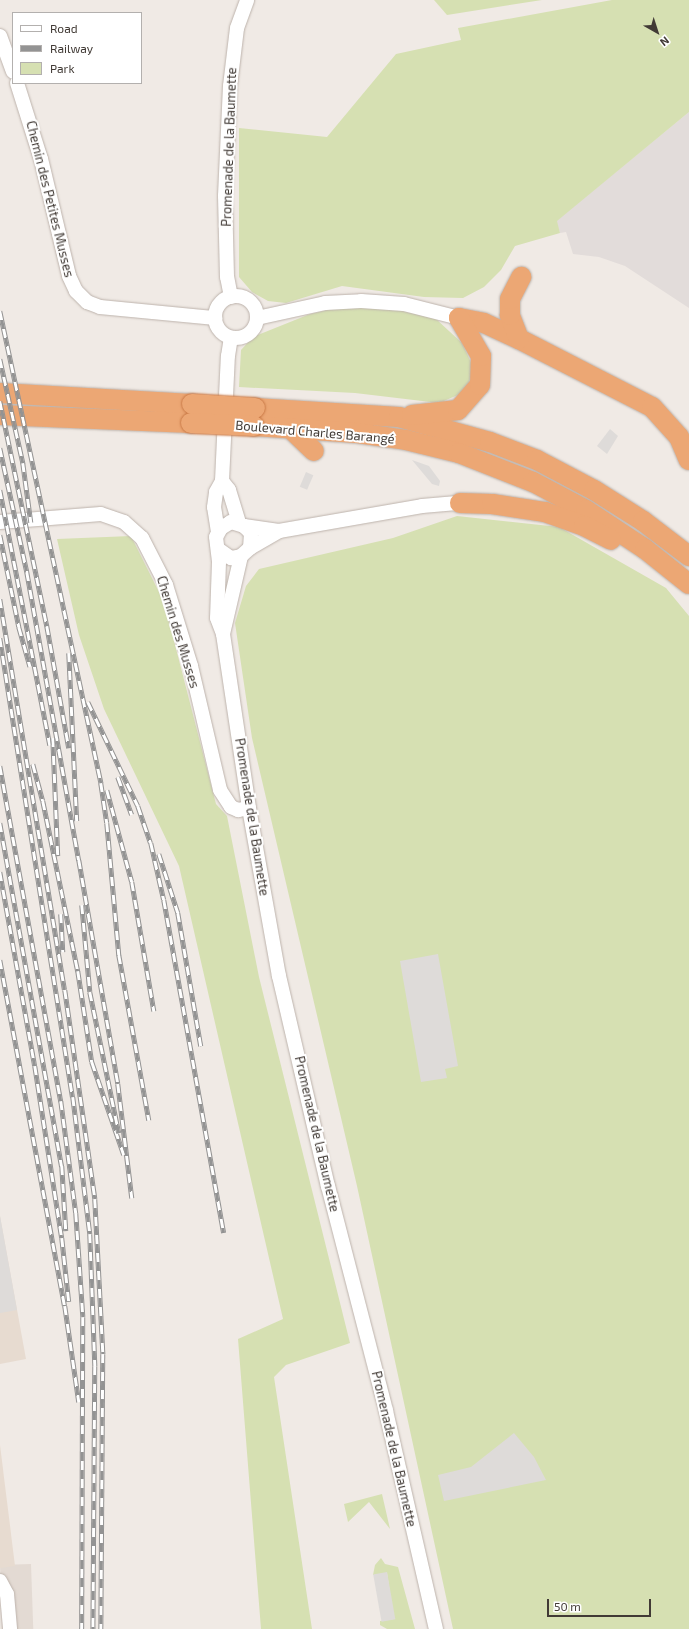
<!DOCTYPE html>
<html>
<head>
<meta charset="utf-8">
<style>
	body { margin:0 }
	#map { position:relative; width:689px; height:1629px; overflow:hidden; background:#f0eae5; font-family:"Exo 2",sans-serif }
	div>[style] { position:absolute }
	.residential>* { inset:0; background:#e3dad3; transform-origin:0 0 }
	.industrial>* { inset:0; background:#e2dcda }
	.education>* { inset:0; background:#e7dbd0 }
	.green>* { inset:0; background:#d6e0b2 }
	.parking>* { inset:0; background:#dedbd9; transform-origin:0 0 }
	.roads { filter:drop-shadow(0 0 1px #bdb3ac) drop-shadow(0 0 1px #bdb3ac) }
	.minor>* { height:14px; margin:-7px; padding:0 7px; transform-origin:7px; border-radius:7px; background:#fff }
	.minor>.ring { margin:-7px; padding:0; box-sizing:content-box; background:none; border:14px solid #fff; border-radius:50% }
	.highway>* { height:20px; margin:-10px; padding:0 10px; transform-origin:10px; border-radius:10px; background:#eca774 }
	.rail>* { height:4.5px; margin-top:-2.25px; transform-origin:0; background:repeating-linear-gradient(90deg,#fff 0 9px,#939393 0 18px); box-sizing:border-box; border-block:1px solid #939393 }
	.bridges { filter:drop-shadow(0 0 1px #c97946) drop-shadow(0 0 1px #c97946) }
	.highway-bridge>* { height:20px; margin:-10px; padding:0 10px; transform-origin:10px; border-radius:10px; background:#eca774 }
	span { translate:-50% -50%; white-space:nowrap; text-align:center; line-height:1.15; -webkit-text-stroke:4px #fff; paint-order:stroke }
	.street-label { font-size:13px; color:#413a35 }
	.legend { position:absolute; left:12px; top:12px; width:130px; height:72px; box-sizing:border-box; background:#fff; border:1px solid #b3b0ae; margin:0; padding:5px 7px; list-style:none; font-size:12px; color:#413a35 }
	.legend li { display:flex; align-items:center; gap:8px; height:20px }
	.legend b { width:20px; border:1px solid #b3b0ae }
	.north { position:absolute; left:637px; top:12px; width:40px; height:40px; -webkit-text-stroke:3px #fff; paint-order:stroke; rotate:141deg; font-size:11px; font-weight:700; line-height:16px; text-align:center; color:#413a35 }
	.north::after { content:''; display:block; margin:auto; width:14px; height:18px; background:#413a35; clip-path:polygon(50% 0,100% 100%,50% 72%,0 100%) }
	.scale { position:absolute; left:547px; top:1599px; width:104px; height:18px; box-sizing:border-box; border:2px solid #413a35; border-top:0; padding-left:5px; font-size:12px; line-height:14px; white-space:nowrap; color:#413a35; -webkit-text-stroke:3px #fff; paint-order:stroke }
</style>
</head>
<body>
<div id="map">
	<div class="residential">
		<i style="left:31px;top:1564px;width:65px;height:31px;rotate:88deg"></i>
	</div>
	<div class="industrial">
		<i style="clip-path:polygon(689px 112px,689px 308px,625px 266px,599px 257px,573px 254px,566px 232px,560px 233px,556px 221px)"></i>
	</div>
	<div class="education">
		<i style="clip-path:polygon(0 1216px,26px 1359px,0 1364px)"></i>
		<i style="clip-path:polygon(0 1445px,15px 1566px,0 1568px)"></i>
	</div>
	<div class="green">
		<i style="clip-path:polygon(434px 0,542px 0,447px 15px)"></i>
		<i style="clip-path:polygon(612px 0,689px 0,689px 112px,557px 221px,560px 233px,515px 246px,501px 270px,484px 287px,463px 298px,424px 297px,342px 286px,286px 303px,268px 301px,252px 292px,239px 277px,239px 128px,327px 137px,396px 54px,461px 40px,458px 28px)"></i>
		<i style="clip-path:polygon(345px 306px,385px 307px,436px 319px,462px 343px,474px 369px,465px 392px,439px 403px,355px 393px,239px 387px,241px 350px,253px 337px,310px 314px)"></i>
		<i style="clip-path:polygon(457px 516px,559px 527px,666px 588px,689px 616px,689px 1629px,453px 1629px,357px 1186px,252px 738px,235px 623px,246px 586px,259px 569px,393px 538px)"></i>
		<i style="clip-path:polygon(131px 536px,164px 602px,216px 804px,227px 816px,259px 977px,350px 1343px,286px 1365px,274px 1377px,312px 1629px,261px 1629px,238px 1339px,283px 1319px,179px 866px,104px 709px,79px 635px,57px 539px)"></i>
		<i style="clip-path:polygon(382px 1494px,390px 1529px,369px 1502px,348px 1522px,344px 1504px)"></i>
		<i style="clip-path:polygon(381px 1558px,385px 1564px,398px 1567px,415px 1629px,387px 1629px,380px 1625px,380px 1621px,394px 1619px,387px 1573px,373px 1575px,375px 1565px)"></i>
	</div>
	<div class="parking">
		<i style="clip-path:polygon(610px 429px,618px 436px,607px 454px,597px 446px)"></i>
		<i style="clip-path:polygon(412px 460px,429px 466px,440px 481px,439px 486px,432px 484px)"></i>
		<i style="left:306px;top:472px;width:8px;height:16px;rotate:23deg"></i>
		<i style="clip-path:polygon(438px 954px,458px 1066px,445px 1069px,447px 1078px,421px 1082px,400px 961px)"></i>
		<i style="clip-path:polygon(0 1216px,17px 1310px,0 1313px)"></i>
		<i style="clip-path:polygon(514px 1433px,534px 1457px,546px 1480px,444px 1501px,438px 1475px,471px 1467px)"></i>
		<i style="left:387px;top:1572px;width:48px;height:14px;rotate:80deg"></i>
	</div>
	<div class="roads">
		<div class="minor">
			<i style="left:0;top:36px;width:38px;rotate:70deg"></i>
			<i style="left:17px;top:83px;width:80px;rotate:72.5deg"></i>
			<i style="left:41px;top:159px;width:120px;rotate:76.5deg"></i>
			<i style="left:69px;top:276px;width:17px;rotate:65deg"></i>
			<i style="left:76px;top:291px;width:16px;rotate:45deg"></i>
			<i style="left:87px;top:302px;width:14px;rotate:21deg"></i>
			<i style="left:100px;top:307px;width:116px;rotate:5.5deg"></i>
			<i class="ring" style="left:215px;top:296px;width:28px;height:28px"></i>
			<i style="left:231px;top:297px;width:20px;rotate:-101deg"></i>
			<i style="left:227px;top:277px;width:81px;rotate:-91.4deg"></i>
			<i style="left:225px;top:196px;width:110px;rotate:-87.4deg"></i>
			<i style="left:230px;top:86px;width:58px;rotate:-83.1deg"></i>
			<i style="left:237px;top:28px;width:30px;rotate:-70deg"></i>
			<i style="left:257px;top:318px;width:70px;rotate:-12.4deg"></i>
			<i style="left:325px;top:303px;width:36px;rotate:-3deg"></i>
			<i style="left:361px;top:301px;width:43px;rotate:4deg"></i>
			<i style="left:404px;top:304px;width:57px;rotate:14.3deg"></i>
			<i style="left:222px;top:481px;width:11px;rotate:52deg"></i>
			<i style="left:229px;top:490px;width:34px;rotate:73deg"></i>
			<i style="left:0;top:522px;width:101px;rotate:-4.5deg"></i>
			<i style="left:101px;top:514px;width:24px;rotate:19deg"></i>
			<i style="left:124px;top:522px;width:24px;rotate:42deg"></i>
			<i style="left:142px;top:538px;width:53px;rotate:62.9deg"></i>
			<i style="left:166px;top:585px;width:85px;rotate:72.8deg"></i>
			<i style="left:191px;top:666px;width:127px;rotate:76.8deg"></i>
			<i style="left:220px;top:790px;width:20px;rotate:57deg"></i>
			<i style="left:231px;top:807px;width:8px;rotate:23deg"></i>
			<i style="left:238px;top:810px;width:11px;rotate:-10deg"></i>
			<i style="left:244px;top:526px;width:35px;rotate:8deg"></i>
			<i style="left:279px;top:531px;width:145px;rotate:-9.9deg"></i>
			<i style="left:422px;top:506px;width:38px;rotate:-5deg"></i>
			<i style="left:218px;top:532px;width:25px;rotate:-99deg"></i>
			<i style="left:214px;top:507px;width:15px;rotate:-82deg"></i>
			<i style="left:216px;top:492px;width:13px;rotate:-61deg"></i>
			<i style="left:222px;top:481px;width:125px;rotate:-87.3deg"></i>
			<i style="left:228px;top:356px;width:18px;rotate:-81deg"></i>
			<i style="left:250px;top:548px;width:34px;rotate:-30deg"></i>
			<i style="left:218px;top:549px;width:16px;rotate:35deg"></i>
			<i style="left:231px;top:558px;width:10px;rotate:-11deg"></i>
			<i style="left:241px;top:556px;width:12px;rotate:-42deg"></i>
			<i style="left:250px;top:548px;width:15px;rotate:-86deg"></i>
			<i style="left:251px;top:533px;width:10px;rotate:-135deg"></i>
			<i style="left:244px;top:526px;width:14px;rotate:-163deg"></i>
			<i style="left:231px;top:522px;width:12px;rotate:149deg"></i>
			<i style="left:221px;top:528px;width:10px;rotate:119deg"></i>
			<i style="left:216px;top:537px;width:25px;rotate:83deg"></i>
			<i style="left:219px;top:562px;width:56px;rotate:92deg"></i>
			<i style="left:217px;top:618px;width:17px;rotate:69deg"></i>
			<i style="left:223px;top:634px;width:176px;rotate:81.5deg"></i>
			<i style="left:249px;top:808px;width:171px;rotate:79.9deg"></i>
			<i style="left:279px;top:976px;width:216px;rotate:76.9deg"></i>
			<i style="left:328px;top:1186px;width:232px;rotate:75.5deg"></i>
			<i style="left:386px;top:1411px;width:224px;rotate:77.1deg"></i>
			<i style="left:223px;top:634px;width:80px;rotate:-77deg"></i>
			<i style="left:0;top:1581px;width:15px;rotate:62deg"></i>
			<i style="left:7px;top:1594px;width:35px;rotate:85deg"></i>
		</div>
		<div class="highway">
			<i style="left:459px;top:318px;width:25px;rotate:11deg"></i>
			<i style="left:484px;top:323px;width:38px;rotate:25deg"></i>
			<i style="left:519px;top:339px;width:149px;rotate:27.1deg"></i>
			<i style="left:652px;top:407px;width:40px;rotate:48deg"></i>
			<i style="left:679px;top:437px;width:25px;rotate:67deg"></i>
			<i style="left:519px;top:339px;width:26px;rotate:-111deg"></i>
			<i style="left:510px;top:315px;width:16px;rotate:-90deg"></i>
			<i style="left:510px;top:299px;width:25px;rotate:-63deg"></i>
			<i style="left:0;top:393px;width:192px;rotate:3.3deg"></i>
			<i style="left:255px;top:408px;width:144px;rotate:3.6deg"></i>
			<i style="left:399px;top:417px;width:94px;rotate:15.4deg"></i>
			<i style="left:490px;top:442px;width:50px;rotate:21deg"></i>
			<i style="left:537px;top:460px;width:64px;rotate:27.8deg"></i>
			<i style="left:594px;top:490px;width:58px;rotate:32.3deg"></i>
			<i style="left:643px;top:521px;width:58px;rotate:37.3deg"></i>
			<i style="left:0;top:415px;width:191px;rotate:2.4deg"></i>
			<i style="left:412px;top:415px;width:46px;rotate:-6.2deg"></i>
			<i style="left:458px;top:410px;width:33px;rotate:-49deg"></i>
			<i style="left:480px;top:385px;width:29px;rotate:-88deg"></i>
			<i style="left:481px;top:356px;width:44px;rotate:-120.1deg"></i>
			<i style="left:254px;top:426px;width:103px;rotate:3.9deg"></i>
			<i style="left:357px;top:433px;width:49px;rotate:8.1deg"></i>
			<i style="left:406px;top:440px;width:55px;rotate:13.8deg"></i>
			<i style="left:459px;top:453px;width:79px;rotate:21.4deg"></i>
			<i style="left:533px;top:482px;width:60px;rotate:27.8deg"></i>
			<i style="left:586px;top:510px;width:71px;rotate:33.5deg"></i>
			<i style="left:645px;top:549px;width:56px;rotate:38.5deg"></i>
			<i style="left:290px;top:428px;width:33px;rotate:44deg"></i>
			<i style="left:460px;top:503px;width:32px;rotate:2deg"></i>
			<i style="left:492px;top:504px;width:54px;rotate:8.6deg"></i>
			<i style="left:545px;top:512px;width:41px;rotate:19.7deg"></i>
			<i style="left:584px;top:526px;width:30px;rotate:27deg"></i>
		</div>
	</div>
	<div class="rail">
		<i style="left:0;top:311px;width:483px;rotate:77.9deg"></i>
		<i style="left:101px;top:783px;width:40px;rotate:81.5deg"></i>
		<i style="left:107px;top:823px;width:133px;rotate:84.8deg"></i>
		<i style="left:119px;top:955px;width:168px;rotate:79.7deg"></i>
		<i style="left:0;top:359px;width:107px;rotate:77.5deg"></i>
		<i style="left:23px;top:463px;width:60px;rotate:82.3deg"></i>
		<i style="left:0;top:401px;width:230px;rotate:78.2deg"></i>
		<i style="left:47px;top:626px;width:124px;rotate:79.8deg"></i>
		<i style="left:0;top:448px;width:127px;rotate:77.7deg"></i>
		<i style="left:27px;top:572px;width:293px;rotate:79.8deg"></i>
		<i style="left:79px;top:860px;width:227px;rotate:80.1deg"></i>
		<i style="left:118px;top:1084px;width:115px;rotate:83deg"></i>
		<i style="left:0;top:490px;width:260px;rotate:78.9deg"></i>
		<i style="left:0;top:535px;width:94px;rotate:78.3deg"></i>
		<i style="left:19px;top:627px;width:41px;rotate:74.2deg"></i>
		<i style="left:0;top:599px;width:396px;rotate:80.6deg"></i>
		<i style="left:65px;top:990px;width:211px;rotate:81.8deg"></i>
		<i style="left:95px;top:1199px;width:155px;rotate:87deg"></i>
		<i style="left:103px;top:1354px;width:275px;rotate:90.4deg"></i>
		<i style="left:0;top:638px;width:465px;rotate:81deg"></i>
		<i style="left:73px;top:1097px;width:138px;rotate:82.9deg"></i>
		<i style="left:90px;top:1234px;width:132px;rotate:87.8deg"></i>
		<i style="left:95px;top:1366px;width:263px;rotate:90.4deg"></i>
		<i style="left:69px;top:653px;width:168px;rotate:87.3deg"></i>
		<i style="left:88px;top:702px;width:115px;rotate:64.3deg"></i>
		<i style="left:138px;top:806px;width:39px;rotate:71deg"></i>
		<i style="left:151px;top:843px;width:58px;rotate:77.2deg"></i>
		<i style="left:164px;top:900px;width:338px;rotate:79.8deg"></i>
		<i style="left:53px;top:738px;width:118px;rotate:87.6deg"></i>
		<i style="left:33px;top:764px;width:38px;rotate:75deg"></i>
		<i style="left:43px;top:801px;width:174px;rotate:78.4deg"></i>
		<i style="left:78px;top:971px;width:92px;rotate:81.3deg"></i>
		<i style="left:92px;top:1062px;width:98px;rotate:71deg"></i>
		<i style="left:0;top:766px;width:341px;rotate:79.7deg"></i>
		<i style="left:61px;top:1101px;width:113px;rotate:82.4deg"></i>
		<i style="left:76px;top:1213px;width:104px;rotate:86.1deg"></i>
		<i style="left:83px;top:1317px;width:312px;rotate:90.2deg"></i>
		<i style="left:118px;top:777px;width:40px;rotate:69.8deg"></i>
		<i style="left:107px;top:790px;width:95px;rotate:74.8deg"></i>
		<i style="left:132px;top:882px;width:131px;rotate:80.3deg"></i>
		<i style="left:0;top:823px;width:349px;rotate:79.8deg"></i>
		<i style="left:62px;top:1166px;width:65px;rotate:86.5deg"></i>
		<i style="left:159px;top:854px;width:62px;rotate:72.1deg"></i>
		<i style="left:178px;top:913px;width:135px;rotate:80.2deg"></i>
		<i style="left:0;top:872px;width:197px;rotate:79.8deg"></i>
		<i style="left:35px;top:1066px;width:174px;rotate:81.1deg"></i>
		<i style="left:62px;top:1238px;width:64px;rotate:83.8deg"></i>
		<i style="left:82px;top:905px;width:87px;rotate:84.7deg"></i>
		<i style="left:90px;top:992px;width:144px;rotate:78.4deg"></i>
		<i style="left:61px;top:914px;width:38px;rotate:87deg"></i>
		<i style="left:0;top:960px;width:352px;rotate:79.4deg"></i>
		<i style="left:65px;top:1306px;width:97px;rotate:81.7deg"></i>
	</div>
	<div class="bridges">
		<div class="highway-bridge">
			<i style="left:192px;top:404px;width:63px;rotate:3.6deg"></i>
			<i style="left:191px;top:423px;width:63px;rotate:2.7deg"></i>
		</div>
	</div>
	<div class="street-label">
		<span style="left:229px;top:147px;rotate:-88deg">Promenade de la Baumette</span>
		<span style="left:50px;top:199px;rotate:76deg">Chemin des Petites Musses</span>
		<span style="left:315px;top:432px;rotate:5deg">Boulevard Charles Barangé</span>
		<span style="left:178px;top:632px;rotate:73deg">Chemin des Musses</span>
		<span style="left:252px;top:817px;rotate:81deg">Promenade de la Baumette</span>
		<span style="left:317px;top:1134px;rotate:77deg">Promenade de la Baumette</span>
		<span style="left:394px;top:1449px;rotate:77deg">Promenade de la Baumette</span>
	</div>
	<ul class="legend">
	<li><b style="height:5px;background:#fff"></b>Road</li>
	<li><b style="height:5px;background:#939393"></b>Railway</li>
	<li><b style="height:11px;background:#d6e0b2"></b>Park</li>
	</ul>
	<div class="north">N</div>
	<div class="scale">50 m</div>
</div>
</body>
</html>
